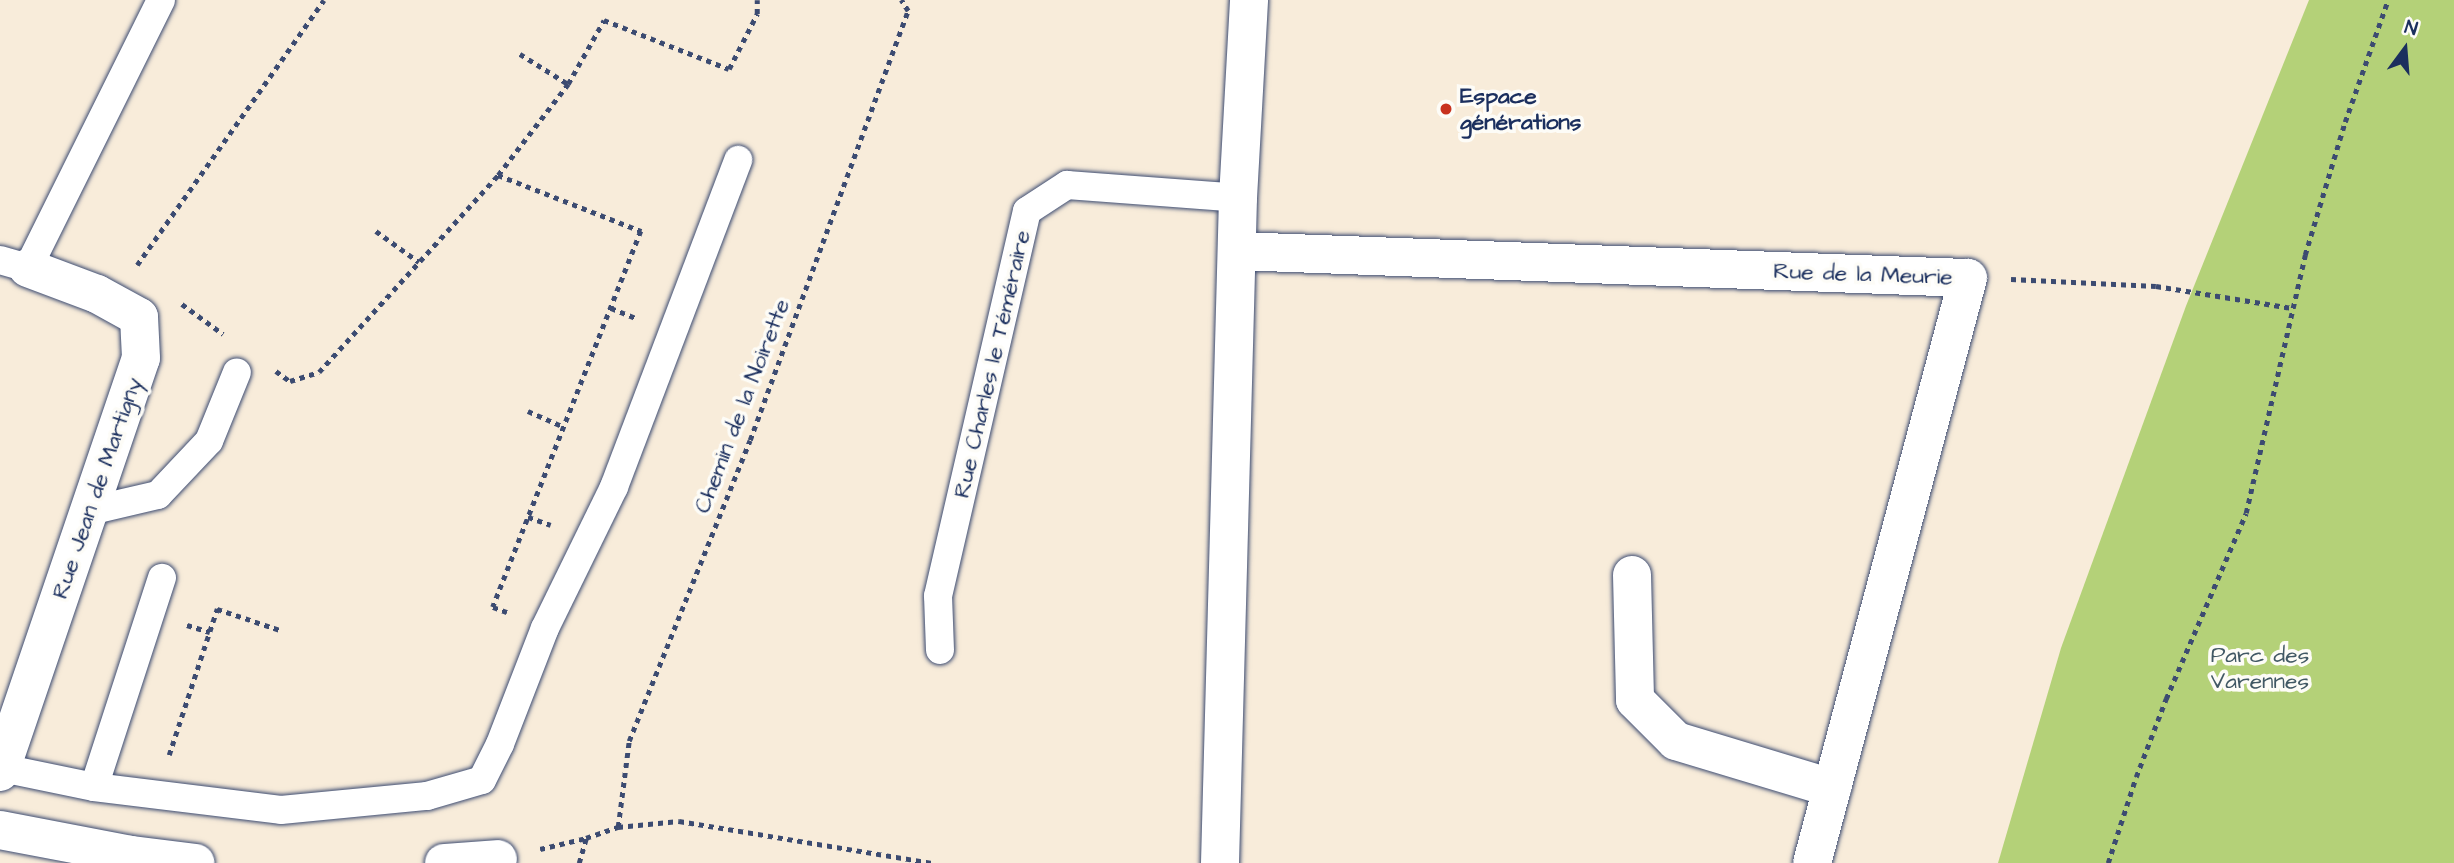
<!DOCTYPE html>
<html>
<head>
<meta charset="utf-8">
<style>
	body { margin:0 }
	#map { position:relative; width:2454px; height:863px; overflow:hidden; background:#f8ecda; font-family:"Architects Daughter",sans-serif }
	div>[style] { position:absolute }
	.green>* { inset:0; background:#b4d178 }
	.path>* { height:4.5px; margin-top:-2.25px; transform-origin:0; background:repeating-linear-gradient(90deg,#3c4b71 0 5px,transparent 0 10px) }
	.roads { filter:drop-shadow(0 0 2px #3c4b71) drop-shadow(0 0 2px #3c4b71) }
	.service>* { height:28px; margin:-14px; padding:0 14px; transform-origin:14px; border-radius:14px; background:#fff }
	.minor>* { height:38px; margin:-19px; padding:0 19px; transform-origin:19px; border-radius:19px; background:#fff }
	.dots>* { width:19px; height:19px; translate:-50% -50%; box-sizing:border-box; border:4px solid #fdfcf7; border-radius:50% }
	span { translate:-50% -50%; white-space:nowrap; text-align:center; line-height:1.15; -webkit-text-stroke:7px #fdfcf7; paint-order:stroke }
	.poi-label { font-size:23px; color:#1b2f5e; font-weight:700 }
	.left { translate:0 -50%; text-align:left }
	.street-label { font-size:23px; color:#1b2f5e }
	.park-label { font-size:23px; color:#415864 }
	.north { position:absolute; left:2370px; top:14px; width:70px; height:70px; -webkit-text-stroke:5px #fdfcf7; paint-order:stroke; rotate:16deg; font-size:19px; font-weight:700; line-height:28px; text-align:center; color:#1b2f5e }
	.north::after { content:''; display:block; margin:auto; width:24px; height:32px; background:#1b2f5e; clip-path:polygon(50% 0,100% 100%,50% 72%,0 100%) }
</style>
</head>
<body>
<div id="map">
	<div class="green">
		<i style="clip-path:polygon(2309px 0,2454px 0,2454px 863px,1998px 863px,2061px 648px,2186px 306px)"></i>
	</div>
	<div class="path">
		<i style="left:520px;top:54px;width:57px;rotate:32deg"></i>
		<i style="left:498px;top:175px;width:154px;rotate:21.4deg"></i>
		<i style="left:641px;top:231px;width:404px;rotate:111.5deg"></i>
		<i style="left:493px;top:607px;width:15px;rotate:20deg"></i>
		<i style="left:376px;top:231px;width:53px;rotate:35.8deg"></i>
		<i style="left:137px;top:265px;width:324px;rotate:-54.8deg"></i>
		<i style="left:2011px;top:279px;width:145px;rotate:2.8deg"></i>
		<i style="left:2156px;top:286px;width:138px;rotate:9.2deg"></i>
		<i style="left:182px;top:304px;width:51px;rotate:36.2deg"></i>
		<i style="left:611px;top:308px;width:27px;rotate:22deg"></i>
		<i style="left:276px;top:371px;width:17px;rotate:36deg"></i>
		<i style="left:290px;top:381px;width:30px;rotate:-17deg"></i>
		<i style="left:319px;top:372px;width:266px;rotate:-47.7deg"></i>
		<i style="left:498px;top:175px;width:115px;rotate:-52.4deg"></i>
		<i style="left:568px;top:84px;width:73px;rotate:-60.6deg"></i>
		<i style="left:604px;top:20px;width:134px;rotate:21.4deg"></i>
		<i style="left:729px;top:69px;width:62px;rotate:-63deg"></i>
		<i style="left:757px;top:14px;width:14px;rotate:-90deg"></i>
		<i style="left:528px;top:411px;width:39px;rotate:24deg"></i>
		<i style="left:528px;top:517px;width:24px;rotate:19deg"></i>
		<i style="left:187px;top:625px;width:24px;rotate:17deg"></i>
		<i style="left:169px;top:755px;width:154px;rotate:-71.8deg"></i>
		<i style="left:217px;top:609px;width:66px;rotate:18.4deg"></i>
		<i style="left:618px;top:827px;width:87px;rotate:-82.7deg"></i>
		<i style="left:629px;top:741px;width:324px;rotate:-68.1deg"></i>
		<i style="left:750px;top:440px;width:457px;rotate:-69.8deg"></i>
		<i style="left:908px;top:11px;width:13px;rotate:-122deg"></i>
		<i style="left:540px;top:849px;width:47px;rotate:-13.4deg"></i>
		<i style="left:579px;top:863px;width:26px;rotate:-74deg"></i>
		<i style="left:586px;top:838px;width:34px;rotate:-19deg"></i>
		<i style="left:618px;top:827px;width:61px;rotate:-5.6deg"></i>
		<i style="left:679px;top:821px;width:258px;rotate:9.4deg"></i>
		<i style="left:2108px;top:863px;width:90px;rotate:-72deg"></i>
		<i style="left:2136px;top:777px;width:84px;rotate:-69deg"></i>
		<i style="left:2166px;top:699px;width:202px;rotate:-66.7deg"></i>
		<i style="left:2246px;top:513px;width:265px;rotate:-77.1deg"></i>
		<i style="left:2305px;top:255px;width:139px;rotate:-73.3deg"></i>
		<i style="left:2345px;top:122px;width:129px;rotate:-70.6deg"></i>
	</div>
	<div class="roads">
		<div class="service">
			<i style="left:0;top:260px;width:29px;rotate:16deg"></i>
			<i style="left:28px;top:268px;width:299px;rotate:-63.6deg"></i>
			<i style="left:89px;top:511px;width:71px;rotate:-13.1deg"></i>
			<i style="left:158px;top:495px;width:74px;rotate:-46.6deg"></i>
			<i style="left:209px;top:441px;width:74px;rotate:-67.9deg"></i>
			<i style="left:940px;top:650px;width:54px;rotate:-92.1deg"></i>
			<i style="left:938px;top:596px;width:395px;rotate:-77deg"></i>
			<i style="left:1027px;top:211px;width:48px;rotate:-33deg"></i>
			<i style="left:1067px;top:185px;width:171px;rotate:4.3deg"></i>
			<i style="left:2px;top:768px;width:94px;rotate:11.7deg"></i>
			<i style="left:94px;top:787px;width:188px;rotate:7deg"></i>
			<i style="left:281px;top:810px;width:147px;rotate:-5.5deg"></i>
			<i style="left:427px;top:796px;width:57px;rotate:-16.2deg"></i>
			<i style="left:482px;top:780px;width:40px;rotate:-63.4deg"></i>
			<i style="left:500px;top:744px;width:124px;rotate:-68.8deg"></i>
			<i style="left:545px;top:628px;width:157px;rotate:-63.9deg"></i>
			<i style="left:614px;top:487px;width:350px;rotate:-69.2deg"></i>
			<i style="left:94px;top:787px;width:220px;rotate:-72deg"></i>
		</div>
		<div class="minor">
			<i style="left:1237px;top:251px;width:731px;rotate:2.12deg"></i>
			<i style="left:1968px;top:278px;width:605px;rotate:104.93deg"></i>
			<i style="left:1632px;top:575px;width:125px;rotate:88.6deg"></i>
			<i style="left:1635px;top:700px;width:58px;rotate:45deg"></i>
			<i style="left:1676px;top:741px;width:163px;rotate:16.8deg"></i>
			<i style="left:0;top:772px;width:437px;rotate:-71.2deg"></i>
			<i style="left:141px;top:358px;width:41px;rotate:-92.8deg"></i>
			<i style="left:139px;top:317px;width:48px;rotate:-151.3deg"></i>
			<i style="left:97px;top:294px;width:74px;rotate:-159.4deg"></i>
			<i style="left:0;top:830px;width:133px;rotate:10.8deg"></i>
			<i style="left:131px;top:855px;width:65px;rotate:7deg"></i>
			<i style="left:444px;top:863px;width:54px;rotate:-4.2deg"></i>
			<i style="left:1220px;top:863px;width:665px;rotate:-88.45deg"></i>
			<i style="left:1238px;top:198px;width:198px;rotate:-86.8deg"></i>
		</div>
	</div>
	<div class="dots">
		<i style="left:1446px;top:109px;background:#c8321e"></i>
	</div>
	<div class="poi-label">
		<span class="left" style="left:1460px;top:109px">Espace<br>générations</span>
	</div>
	<div class="street-label">
		<span style="left:1863px;top:274px;rotate:2deg">Rue de la Meurie</span>
		<span style="left:992px;top:364px;rotate:-77deg">Rue Charles le Téméraire</span>
		<span style="left:742px;top:406px;rotate:-69deg">Chemin de la Noirette</span>
		<span style="left:97px;top:488px;rotate:-71deg">Rue Jean de Martigny</span>
	</div>
	<div class="park-label">
		<span style="left:2260px;top:668px">Parc des<br>Varennes</span>
	</div>
	<div class="north">N</div>
</div>
</body>
</html>
